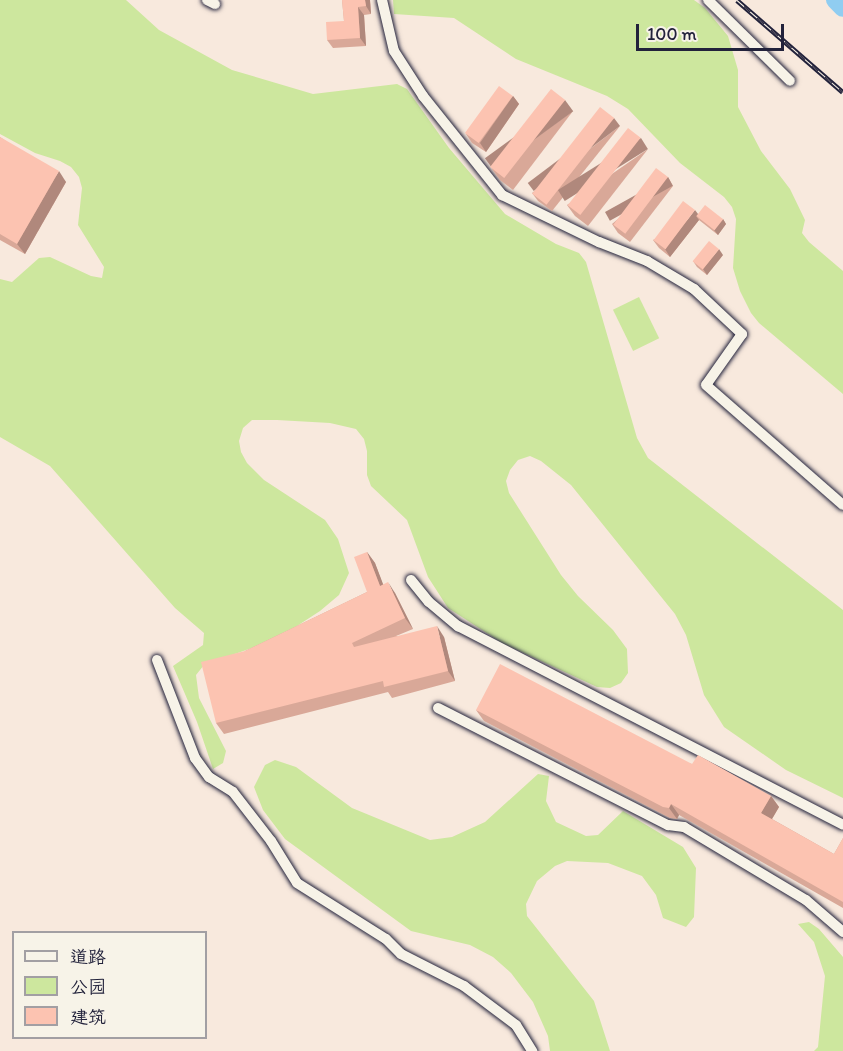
<!DOCTYPE html>
<html>
<head>
<meta charset="utf-8">
<style>
	body { margin:0 }
	#map { position:relative; width:843px; height:1051px; overflow:hidden; background:#f8e9dd; font-family:Itim,"LXGW WenKai TC",sans-serif }
	div>[style] { position:absolute }
	.green>* { inset:0; background:#cde79e; transform-origin:0 0 }
	.river>* { height:18px; margin:-9px; padding:0 9px; transform-origin:9px; border-radius:9px; background:#90cdf1 }
	.roads { filter:drop-shadow(0 0 2px #22223b) drop-shadow(0 0 2px #22223b) }
	.minor>* { height:10px; margin:-5px; padding:0 5px; transform-origin:5px; border-radius:5px; background:#f7f3e8 }
	.rail>* { height:5px; margin-top:-2.5px; transform-origin:0; background:repeating-linear-gradient(90deg,#f7f3e8 0 9px,#22223b 0 18px); box-sizing:border-box; border-block:2px solid #22223b }
	.wall>* { inset:0; background:#d9a898 }
	.shaded-wall>* { inset:0; background:#b0887c; transform-origin:0 0 }
	.building>* { inset:0; background:#fcc3b1; transform-origin:0 0 }
	span { translate:-50% -50%; white-space:nowrap; text-align:center; line-height:1.15; -webkit-text-stroke:5px #f7f3e8; paint-order:stroke }
	.legend { position:absolute; left:12px; top:931px; width:195px; height:108px; box-sizing:border-box; background:#f7f3e8; border:2px solid #a29fa3; margin:0; padding:8px 10px; list-style:none; font-size:18px; color:#22223b }
	.legend li { display:flex; align-items:center; gap:12px; height:30px }
	.legend b { width:30px; border:2px solid #a29fa3 }
	.scale { position:absolute; left:636px; top:24px; width:148px; height:27px; box-sizing:border-box; border:3px solid #22223b; border-top:0; padding-left:8px; font-size:18px; line-height:21px; white-space:nowrap; color:#22223b; -webkit-text-stroke:4px #f7f3e8; paint-order:stroke }
</style>
</head>
<body>
<div id="map">
	<div class="green">
		<i style="clip-path:polygon(0 0,126px 0,159px 30px,232px 70px,313px 94px,397px 84px,407px 89px,449px 148px,505px 214px,556px 244px,579px 253px,586px 262px,637px 438px,648px 458px,843px 610px,843px 798px,786px 770px,724px 727px,704px 695px,686px 635px,675px 614px,571px 485px,541px 461px,530px 456px,518px 460px,510px 470px,506px 481px,509px 493px,561px 575px,578px 596px,613px 630px,627px 649px,628px 673px,621px 683px,610px 688px,597px 687px,502px 643px,448px 608px,428px 577px,407px 520px,371px 486px,367px 475px,367px 451px,364px 439px,356px 429px,330px 423px,277px 420px,252px 420px,243px 428px,239px 441px,241px 452px,247px 463px,264px 480px,325px 520px,338px 539px,349px 573px,339px 595px,320px 611px,277px 639px,204px 665px,196px 675px,199px 698px,226px 751px,223px 763px,213px 769px,197px 722px,173px 666px,203px 645px,204px 633px,175px 608px,50px 466px,0 437px,0 279px,12px 282px,39px 258px,50px 257px,91px 276px,102px 278px,104px 267px,78px 225px,82px 188px,79px 177px,71px 167px,60px 161px,35px 153px,0 134px)"></i>
		<i style="clip-path:polygon(393px 0,694px 0,705px 8px,728px 36px,738px 70px,738px 107px,761px 151px,790px 189px,805px 220px,802px 233px,809px 242px,843px 271px,843px 394px,759px 323px,751px 313px,740px 291px,733px 268px,736px 219px,732px 207px,724px 197px,680px 163px,628px 109px,607px 96px,516px 59px,454px 18px,394px 14px)"></i>
		<i style="left:639px;top:297px;width:46px;height:29px;rotate:64deg"></i>
		<i style="clip-path:polygon(275px 760px,296px 767px,352px 808px,430px 840px,452px 837px,485px 822px,538px 774px,549px 776px,546px 801px,556px 822px,586px 836px,598px 835px,623px 811px,683px 847px,696px 868px,694px 917px,686px 927px,663px 918px,656px 895px,642px 876px,608px 863px,567px 861px,555px 866px,537px 881px,526px 904px,527px 916px,594px 1001px,610px 1051px,550px 1051px,548px 1036px,533px 1002px,511px 973px,493px 957px,470px 945px,411px 931px,285px 839px,263px 810px,254px 787px,265px 765px)"></i>
		<i style="clip-path:polygon(809px 922px,819px 929px,843px 957px,843px 1051px,814px 1051px,818px 1047px,825px 976px,814px 942px,798px 924px)"></i>
	</div>
	<div class="river">
		<i style="left:835px;top:0;width:11px;rotate:45deg"></i>
	</div>
	<div class="roads">
		<div class="minor">
			<i style="left:207px;top:0;width:9px;rotate:27deg"></i>
			<i style="left:382px;top:0;width:52px;rotate:76.8deg"></i>
			<i style="left:394px;top:51px;width:54px;rotate:57.2deg"></i>
			<i style="left:423px;top:96px;width:127px;rotate:51.4deg"></i>
			<i style="left:502px;top:195px;width:108px;rotate:25.9deg"></i>
			<i style="left:599px;top:242px;width:52px;rotate:21.6deg"></i>
			<i style="left:647px;top:261px;width:55px;rotate:30.8deg"></i>
			<i style="left:694px;top:289px;width:66px;rotate:43.2deg"></i>
			<i style="left:742px;top:334px;width:62px;rotate:125.2deg"></i>
			<i style="left:706px;top:385px;width:182px;rotate:41.2deg"></i>
			<i style="left:708px;top:0;width:115px;rotate:44.6deg"></i>
			<i style="left:411px;top:580px;width:28px;rotate:51deg"></i>
			<i style="left:429px;top:602px;width:38px;rotate:40deg"></i>
			<i style="left:458px;top:626px;width:433px;rotate:27.3deg"></i>
			<i style="left:157px;top:660px;width:105px;rotate:68.8deg"></i>
			<i style="left:195px;top:758px;width:24px;rotate:54deg"></i>
			<i style="left:209px;top:777px;width:28px;rotate:32deg"></i>
			<i style="left:233px;top:792px;width:62px;rotate:52.2deg"></i>
			<i style="left:271px;top:841px;width:49px;rotate:58.2deg"></i>
			<i style="left:297px;top:883px;width:105px;rotate:32.2deg"></i>
			<i style="left:386px;top:939px;width:21px;rotate:45deg"></i>
			<i style="left:401px;top:954px;width:71px;rotate:26.9deg"></i>
			<i style="left:464px;top:986px;width:65px;rotate:36.9deg"></i>
			<i style="left:516px;top:1025px;width:31px;rotate:58deg"></i>
			<i style="left:438px;top:708px;width:258px;rotate:27deg"></i>
			<i style="left:668px;top:825px;width:16px;rotate:7deg"></i>
			<i style="left:684px;top:827px;width:142px;rotate:30.9deg"></i>
			<i style="left:806px;top:900px;width:49px;rotate:40.9deg"></i>
		</div>
	</div>
	<div class="rail">
		<i style="left:737px;top:0;width:140px;rotate:41deg"></i>
	</div>
	<div class="wall">
		<i style="clip-path:polygon(342px 0,370px 0,371px 14px,364px 15px,366px 46px,333px 48px,327px 40px,344px 21px)"></i>
		<i style="clip-path:polygon(513px 96px,519px 104px,486px 152px,472px 143px,466px 134px)"></i>
		<i style="clip-path:polygon(573px 111px,513px 190px,500px 180px,492px 169px)"></i>
		<i style="clip-path:polygon(620px 126px,552px 211px,538px 201px,532px 193px)"></i>
		<i style="clip-path:polygon(0 137px,66px 182px,25px 254px,0 240px)"></i>
		<i style="clip-path:polygon(648px 149px,588px 226px,575px 216px,567px 205px)"></i>
		<i style="clip-path:polygon(668px 177px,673px 186px,630px 242px,618px 233px,612px 224px)"></i>
		<i style="clip-path:polygon(698px 214px,723px 219px,726px 224px,718px 235px,699px 220px,670px 257px,659px 248px,653px 240px)"></i>
		<i style="clip-path:polygon(723px 255px,707px 275px,697px 267px,693px 261px)"></i>
		<i style="clip-path:polygon(367px 552px,375px 563px,383px 585px,395px 593px,413px 629px,396px 636px,444px 637px,455px 681px,392px 698px,388px 692px,224px 734px,216px 723px,245px 651px,367px 592px)"></i>
		<i style="clip-path:polygon(476px 710px,692px 764px,771px 796px,779px 807px,772px 819px,834px 854px,843px 838px,843px 908px,679px 815px,677px 819px,670px 818px,484px 721px)"></i>
	</div>
	<div class="shaded-wall">
		<i style="clip-path:polygon(365px 0,370px 0,371px 14px,366px 6px)"></i>
		<i style="clip-path:polygon(358px 7px,364px 15px,366px 46px,360px 38px)"></i>
		<i style="clip-path:polygon(513px 96px,519px 104px,486px 152px,480px 143px)"></i>
		<i style="left:565px;top:100px;width:14px;height:99px;rotate:54deg"></i>
		<i style="left:614px;top:118px;width:10px;height:108px;rotate:53deg"></i>
		<i style="left:641px;top:138px;width:13px;height:98px;rotate:58deg"></i>
		<i style="clip-path:polygon(59px 171px,66px 182px,25px 254px,17px 244px)"></i>
		<i style="left:668px;top:177px;width:10px;height:72px;rotate:61deg"></i>
		<i style="clip-path:polygon(695px 210px,701px 218px,696px 216px,699px 220px,670px 257px,665px 249px)"></i>
		<i style="clip-path:polygon(723px 219px,726px 224px,718px 235px,714px 230px)"></i>
		<i style="clip-path:polygon(719px 249px,723px 255px,707px 275px,703px 269px)"></i>
		<i style="clip-path:polygon(367px 552px,375px 563px,388px 597px,380px 586px)"></i>
		<i style="clip-path:polygon(388px 582px,395px 593px,413px 629px,405px 618px)"></i>
		<i style="clip-path:polygon(437px 626px,444px 637px,455px 681px,448px 671px)"></i>
		<i style="clip-path:polygon(771px 796px,779px 807px,769px 824px,761px 813px)"></i>
		<i style="clip-path:polygon(671px 804px,679px 815px,677px 819px,669px 808px)"></i>
	</div>
	<div class="building">
		<i style="clip-path:polygon(342px 0,365px 0,366px 6px,358px 7px,360px 38px,327px 40px,326px 22px,344px 21px)"></i>
		<i style="left:499px;top:86px;width:17px;height:58px;rotate:36deg"></i>
		<i style="left:551px;top:89px;width:18px;height:99px;rotate:38deg"></i>
		<i style="left:600px;top:107px;width:18px;height:110px;rotate:38deg"></i>
		<i style="left:628px;top:128px;width:16px;height:98px;rotate:38deg"></i>
		<i style="clip-path:polygon(0 137px,59px 171px,17px 244px,0 234px)"></i>
		<i style="left:656px;top:168px;width:15px;height:71px;rotate:37deg"></i>
		<i style="left:683px;top:201px;width:15px;height:49px;rotate:37deg"></i>
		<i style="left:705px;top:205px;width:23px;height:14px;rotate:38deg"></i>
		<i style="left:709px;top:241px;width:13px;height:26px;rotate:39deg"></i>
		<i style="clip-path:polygon(367px 552px,380px 586px,388px 582px,405px 618px,352px 643px,354px 647px,437px 626px,448px 671px,384px 687px,383px 681px,216px 723px,201px 662px,245px 651px,367px 592px,354px 557px)"></i>
		<i style="clip-path:polygon(500px 664px,692px 764px,698px 755px,771px 796px,761px 813px,834px 854px,843px 838px,843px 902px,671px 804px,669px 808px,663px 807px,476px 710px)"></i>
	</div>
	<ul class="legend">
	<li><b style="height:8px;background:#f7f3e8"></b>道路</li>
	<li><b style="height:16px;background:#cde79e"></b>公园</li>
	<li><b style="height:16px;background:#fcc3b1"></b>建筑</li>
	</ul>
	<div class="scale">100 m</div>
</div>
</body>
</html>
